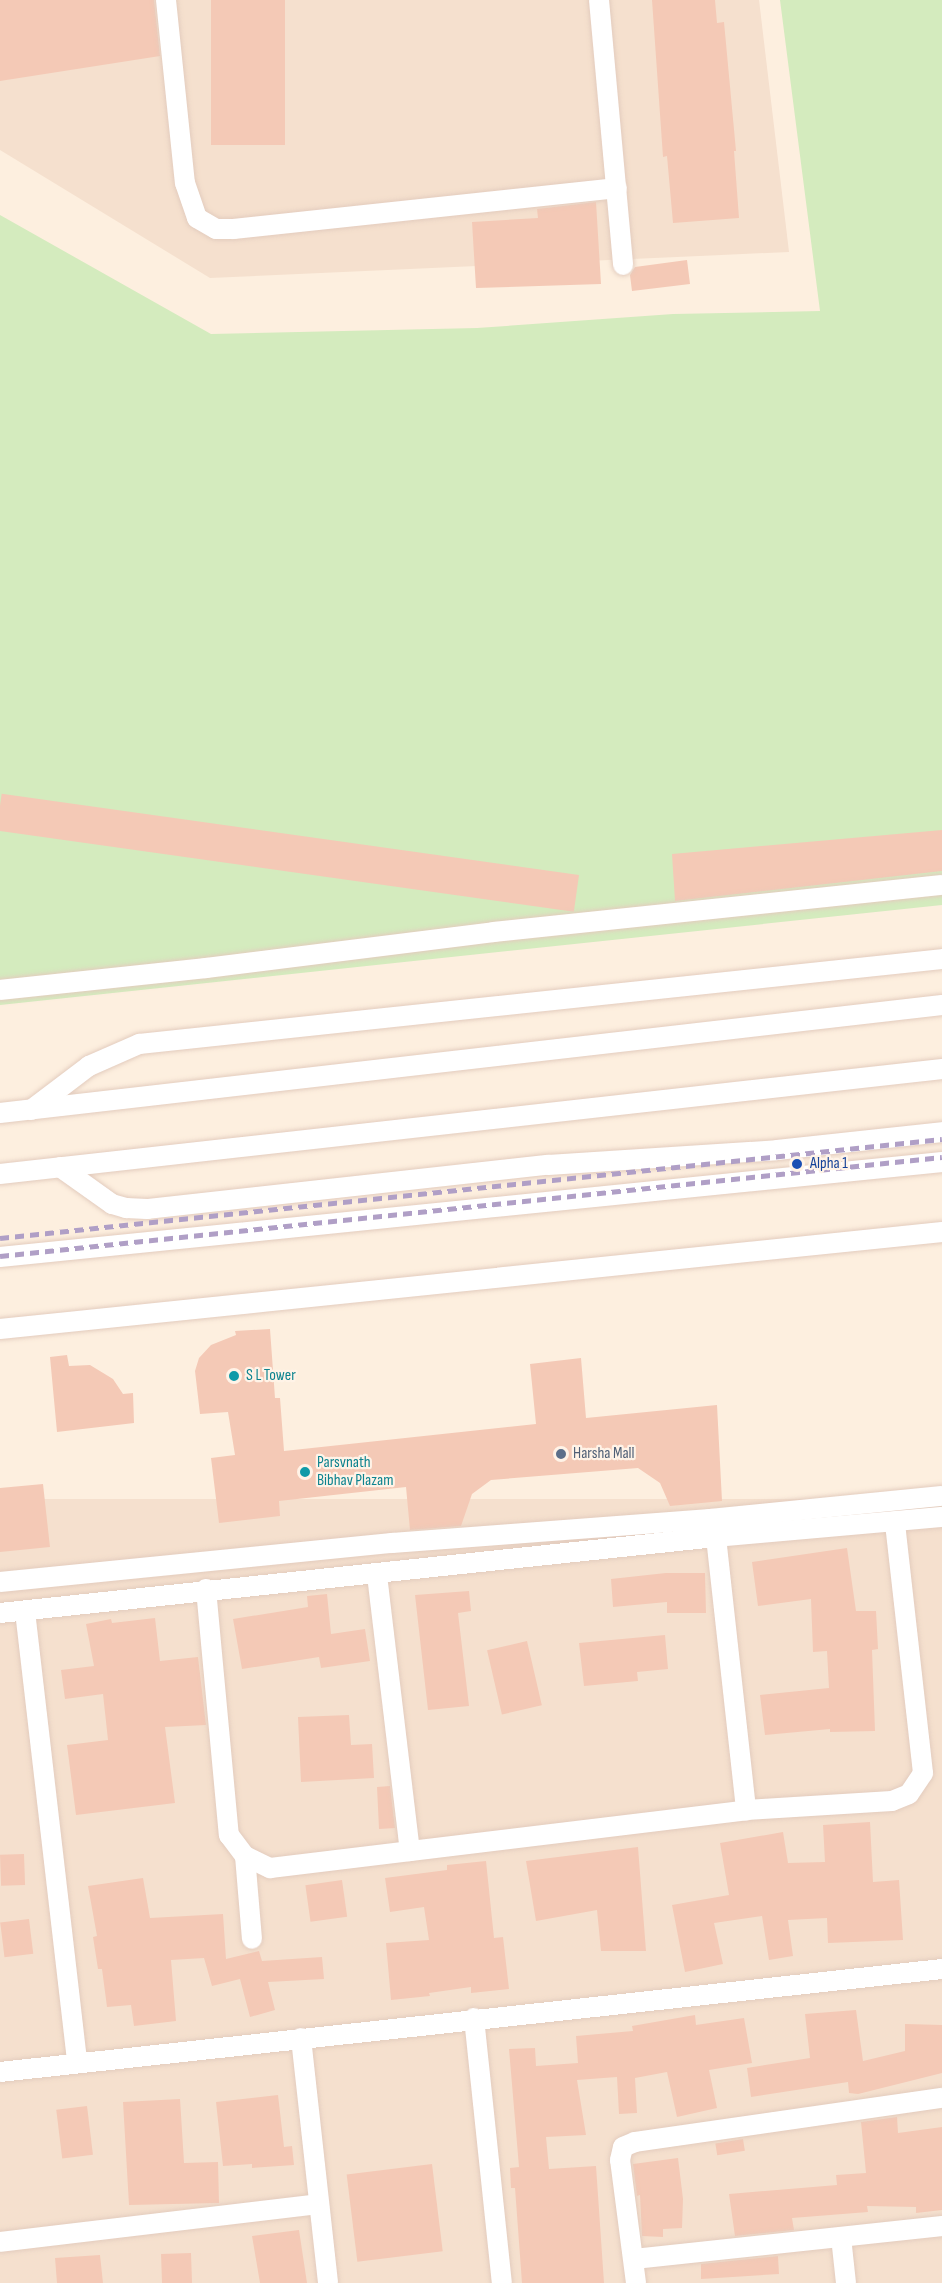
<!DOCTYPE html>
<html>
<head>
<meta charset="utf-8">
<style>
	body { margin:0 }
	#map { position:relative; width:942px; height:2283px; overflow:hidden; background:#fdefdf; font-family:"Sofia Sans Condensed",sans-serif }
	div>[style] { position:absolute }
	.residential>* { inset:0; background:#f5e0ce; transform-origin:0 0 }
	.green>* { inset:0; background:#d4ebbe }
	.building>* { inset:0; background:#f4c9b6; transform-origin:0 0 }
	.roads { filter:drop-shadow(0 0 2px #e3ccbe) drop-shadow(0 0 2px #e3ccbe) }
	.minor>* { height:20px; margin:-10px; padding:0 10px; transform-origin:10px; border-radius:10px; background:#fff }
	.rail>* { height:4.5px; margin-top:-2.25px; transform-origin:0; background:repeating-linear-gradient(90deg,#b09fc6 0 9px,transparent 0 15px) }
	.dots>* { width:16px; height:16px; translate:-50% -50%; box-sizing:border-box; border:3px solid #fff3e7; border-radius:50% }
	span { translate:-50% -50%; white-space:nowrap; text-align:center; line-height:1.15; -webkit-text-stroke:4.5px #fff3e7; paint-order:stroke }
	.transit-label { font-size:16px; color:#164399 }
	.left { translate:0 -50%; text-align:left }
	.culture-label { font-size:16px; color:#0d838f }
	.service-label { font-size:16px; color:#4e5e75 }
</style>
</head>
<body>
<div id="map">
	<div class="residential">
		<i style="clip-path:polygon(0 0,759px 0,789px 252px,210px 278px,0 150px)"></i>
		<i style="left:942px;top:1499px;width:784px;height:946px;rotate:90deg"></i>
	</div>
	<div class="green">
		<i style="clip-path:polygon(780px 0,942px 0,942px 905px,0 1005px,0 215px,211px 334px,477px 328px,673px 314px,820px 311px)"></i>
	</div>
	<div class="building">
		<i style="clip-path:polygon(0 0,154px 0,160px 56px,0 81px)"></i>
		<i style="left:211px;top:0;width:74px;height:145px"></i>
		<i style="clip-path:polygon(652px 0,715px 0,717px 23px,724px 22px,736px 151px,734px 151px,739px 218px,673px 223px,667px 156px,663px 157px)"></i>
		<i style="clip-path:polygon(596px 202px,601px 284px,476px 288px,472px 222px,538px 218px,537px 209px)"></i>
		<i style="clip-path:polygon(687px 260px,690px 284px,632px 291px,630px 275px,635px 267px)"></i>
		<i style="clip-path:polygon(942px 830px,942px 871px,675px 901px,672px 854px)"></i>
		<i style="left:579px;top:875px;width:37px;height:583px;rotate:98deg"></i>
		<i style="clip-path:polygon(270px 1329px,275px 1398px,280px 1398px,284px 1451px,536px 1424px,530px 1364px,581px 1358px,586px 1418px,717px 1405px,722px 1501px,670px 1506px,660px 1483px,638px 1468px,491px 1480px,472px 1494px,461px 1526px,410px 1530px,406px 1487px,279px 1501px,280px 1516px,219px 1523px,211px 1458px,235px 1455px,228px 1412px,200px 1414px,195px 1371px,199px 1358px,211px 1345px,236px 1335px,235px 1331px)"></i>
		<i style="clip-path:polygon(67px 1355px,69px 1366px,90px 1365px,113px 1379px,123px 1394px,133px 1393px,134px 1423px,57px 1432px,50px 1357px)"></i>
		<i style="clip-path:polygon(43px 1484px,50px 1547px,0 1552px,0 1488px)"></i>
		<i style="clip-path:polygon(847px 1548px,856px 1611px,876px 1611px,878px 1649px,872px 1650px,875px 1731px,830px 1732px,830px 1729px,765px 1735px,760px 1695px,829px 1688px,827px 1651px,813px 1652px,811px 1599px,758px 1606px,752px 1562px)"></i>
		<i style="clip-path:polygon(666px 1573px,705px 1573px,706px 1613px,667px 1613px,667px 1602px,613px 1607px,611px 1579px)"></i>
		<i style="clip-path:polygon(469px 1591px,471px 1611px,458px 1613px,469px 1706px,428px 1710px,415px 1595px)"></i>
		<i style="clip-path:polygon(327px 1594px,331px 1634px,365px 1629px,370px 1661px,321px 1668px,319px 1657px,242px 1669px,233px 1619px,308px 1607px,307px 1596px)"></i>
		<i style="clip-path:polygon(155px 1618px,160px 1661px,198px 1657px,206px 1725px,165px 1727px,175px 1803px,76px 1815px,67px 1745px,108px 1740px,103px 1694px,65px 1699px,61px 1670px,94px 1666px,86px 1624px,111px 1619px,112px 1623px)"></i>
		<i style="clip-path:polygon(665px 1635px,668px 1669px,637px 1672px,638px 1681px,584px 1686px,579px 1643px)"></i>
		<i style="left:527px;top:1641px;width:66px;height:41px;rotate:77deg"></i>
		<i style="clip-path:polygon(349px 1715px,351px 1745px,372px 1744px,374px 1778px,301px 1782px,298px 1717px)"></i>
		<i style="clip-path:polygon(390px 1786px,395px 1828px,379px 1829px,377px 1787px)"></i>
		<i style="clip-path:polygon(870px 1822px,873px 1882px,899px 1880px,903px 1940px,828px 1943px,827px 1918px,788px 1920px,793px 1956px,769px 1960px,762px 1916px,714px 1923px,723px 1964px,685px 1972px,672px 1905px,729px 1895px,720px 1843px,783px 1832px,788px 1863px,825px 1862px,823px 1825px)"></i>
		<i style="clip-path:polygon(638px 1847px,646px 1951px,601px 1951px,597px 1910px,536px 1921px,526px 1861px)"></i>
		<i style="left:24px;top:1854px;width:31px;height:24px;rotate:88deg"></i>
		<i style="clip-path:polygon(486px 1861px,494px 1938px,503px 1937px,509px 1989px,471px 1993px,471px 1987px,429px 1993px,430px 1996px,391px 2000px,386px 1943px,429px 1940px,424px 1907px,390px 1912px,385px 1878px,447px 1870px,447px 1865px)"></i>
		<i style="clip-path:polygon(143px 1878px,150px 1918px,223px 1914px,226px 1959px,259px 1951px,262px 1961px,322px 1957px,324px 1979px,268px 1982px,275px 2010px,250px 2017px,240px 1979px,212px 1986px,204px 1958px,171px 1960px,176px 2021px,134px 2026px,131px 2005px,107px 2007px,102px 1969px,98px 1969px,93px 1937px,97px 1936px,88px 1886px)"></i>
		<i style="left:342px;top:1880px;width:37px;height:37px;rotate:82deg"></i>
		<i style="left:29px;top:1919px;width:35px;height:29px;rotate:83deg"></i>
		<i style="clip-path:polygon(856px 2010px,863px 2061px,905px 2051px,905px 2024px,942px 2025px,942px 2073px,858px 2094px,849px 2093px,848px 2082px,751px 2097px,747px 2068px,810px 2058px,805px 2014px)"></i>
		<i style="clip-path:polygon(695px 2015px,696px 2025px,744px 2018px,752px 2063px,709px 2070px,717px 2108px,677px 2117px,667px 2072px,635px 2078px,637px 2113px,619px 2114px,617px 2077px,577px 2080px,586px 2135px,546px 2137px,549px 2169px,596px 2166px,604px 2283px,522px 2283px,515px 2188px,511px 2188px,510px 2168px,519px 2167px,509px 2049px,535px 2048px,536px 2066px,578px 2063px,576px 2036px,633px 2031px,632px 2026px)"></i>
		<i style="clip-path:polygon(278px 2095px,284px 2147px,292px 2146px,294px 2165px,252px 2168px,252px 2164px,223px 2166px,216px 2102px)"></i>
		<i style="clip-path:polygon(180px 2099px,184px 2163px,218px 2162px,219px 2203px,129px 2205px,123px 2102px)"></i>
		<i style="left:87px;top:2106px;width:49px;height:31px;rotate:83deg"></i>
		<i style="clip-path:polygon(897px 2117px,898px 2133px,942px 2127px,942px 2210px,916px 2213px,916px 2207px,867px 2206px,868px 2212px,792px 2218px,794px 2230px,735px 2236px,729px 2194px,837px 2185px,836px 2175px,866px 2173px,861px 2122px)"></i>
		<i style="left:743px;top:2139px;width:12px;height:28px;rotate:81deg"></i>
		<i style="clip-path:polygon(678px 2158px,683px 2199px,682px 2228px,663px 2229px,663px 2237px,642px 2236px,640px 2195px,637px 2196px,633px 2164px)"></i>
		<i style="left:432px;top:2164px;width:88px;height:86px;rotate:83deg"></i>
		<i style="clip-path:polygon(299px 2230px,307px 2283px,260px 2283px,252px 2236px)"></i>
		<i style="left:191px;top:2253px;width:30px;height:30px;rotate:88deg"></i>
		<i style="clip-path:polygon(100px 2255px,103px 2283px,57px 2283px,55px 2258px)"></i>
		<i style="clip-path:polygon(778px 2256px,779px 2274px,701px 2279px,701px 2264px)"></i>
	</div>
	<div class="roads">
		<div class="minor">
			<i style="left:166px;top:0;width:184px;rotate:84.1deg"></i>
			<i style="left:185px;top:183px;width:37px;rotate:71deg"></i>
			<i style="left:197px;top:218px;width:22px;rotate:30deg"></i>
			<i style="left:216px;top:229px;width:18px"></i>
			<i style="left:234px;top:229px;width:385px;rotate:-6.1deg"></i>
			<i style="left:599px;top:0;width:266px;rotate:84.8deg"></i>
			<i style="left:0;top:990px;width:207px;rotate:-6.1deg"></i>
			<i style="left:206px;top:968px;width:290px;rotate:-7.1deg"></i>
			<i style="left:494px;top:932px;width:450px;rotate:-6deg"></i>
			<i style="left:31px;top:1110px;width:73px;rotate:-37.2deg"></i>
			<i style="left:89px;top:1066px;width:55px;rotate:-23.7deg"></i>
			<i style="left:139px;top:1044px;width:807px;rotate:-6.04deg"></i>
			<i style="left:0;top:1113px;width:948px;rotate:-6.54deg"></i>
			<i style="left:60px;top:1167px;width:64px;rotate:35.4deg"></i>
			<i style="left:112px;top:1204px;width:15px;rotate:16deg"></i>
			<i style="left:126px;top:1208px;width:21px;rotate:3deg"></i>
			<i style="left:147px;top:1209px;width:403px;rotate:-6.3deg"></i>
			<i style="left:548px;top:1165px;width:229px;rotate:-3.7deg"></i>
			<i style="left:777px;top:1150px;width:166px;rotate:-6.2deg"></i>
			<i style="left:0;top:1174px;width:948px;rotate:-6.36deg"></i>
			<i style="left:0;top:1257px;width:947px;rotate:-5.76deg"></i>
			<i style="left:0;top:1329px;width:947px;rotate:-5.88deg"></i>
			<i style="left:716px;top:1537px;width:275px;rotate:83.7deg"></i>
			<i style="left:377px;top:1575px;width:278px;rotate:83.2deg"></i>
			<i style="left:0;top:1582px;width:394px;rotate:-5.7deg"></i>
			<i style="left:392px;top:1543px;width:319px;rotate:-4.3deg"></i>
			<i style="left:710px;top:1519px;width:233px;rotate:-5.7deg"></i>
			<i style="left:206px;top:1589px;width:247px;rotate:84.7deg"></i>
			<i style="left:229px;top:1835px;width:26px;rotate:53deg"></i>
			<i style="left:245px;top:1856px;width:28px;rotate:26deg"></i>
			<i style="left:270px;top:1868px;width:480px;rotate:-6.9deg"></i>
			<i style="left:746px;top:1810px;width:146px;rotate:-3.5deg"></i>
			<i style="left:892px;top:1801px;width:18px;rotate:-22deg"></i>
			<i style="left:909px;top:1794px;width:25px;rotate:-56deg"></i>
			<i style="left:923px;top:1773px;width:253px;rotate:-96.4deg"></i>
			<i style="left:25px;top:1611px;width:455px;rotate:83.4deg"></i>
			<i style="left:0;top:1613px;width:720px;rotate:-6.06deg"></i>
			<i style="left:716px;top:1537px;width:227px;rotate:-5.1deg"></i>
			<i style="left:245px;top:1856px;width:83px;rotate:85.2deg"></i>
			<i style="left:474px;top:2018px;width:266px;rotate:84deg"></i>
			<i style="left:301px;top:2038px;width:246px;rotate:83.7deg"></i>
			<i style="left:0;top:2072px;width:948px;rotate:-6.24deg"></i>
			<i style="left:841px;top:2237px;width:46px;rotate:83.8deg"></i>
			<i style="left:0;top:2242px;width:321px;rotate:-6.8deg"></i>
			<i style="left:634px;top:2259px;width:310px;rotate:-6.1deg"></i>
			<i style="left:636px;top:2283px;width:124px;rotate:-97.4deg"></i>
			<i style="left:620px;top:2160px;width:13px;rotate:-77deg"></i>
			<i style="left:623px;top:2147px;width:13px;rotate:-23deg"></i>
			<i style="left:635px;top:2142px;width:310px;rotate:-8.2deg"></i>
		</div>
	</div>
	<div class="rail">
		<i style="left:0;top:1238px;width:947px;rotate:-6deg"></i>
		<i style="left:0;top:1256px;width:947px;rotate:-6deg"></i>
	</div>
	<div class="dots">
		<i style="left:797px;top:1164px;background:#1a4fb4"></i>
		<i style="left:234px;top:1376px;background:#0f9aa8"></i>
		<i style="left:561px;top:1454px;background:#5c6f8a"></i>
		<i style="left:305px;top:1472px;background:#0f9aa8"></i>
	</div>
	<div class="transit-label">
		<span class="left" style="left:810px;top:1164px">Alpha 1</span>
	</div>
	<div class="culture-label">
		<span class="left" style="left:246px;top:1376px">S L Tower</span>
		<span class="left" style="left:317px;top:1472px">Parsvnath<br>Bibhav Plazam</span>
	</div>
	<div class="service-label">
		<span class="left" style="left:573px;top:1454px">Harsha Mall</span>
	</div>
</div>
</body>
</html>
